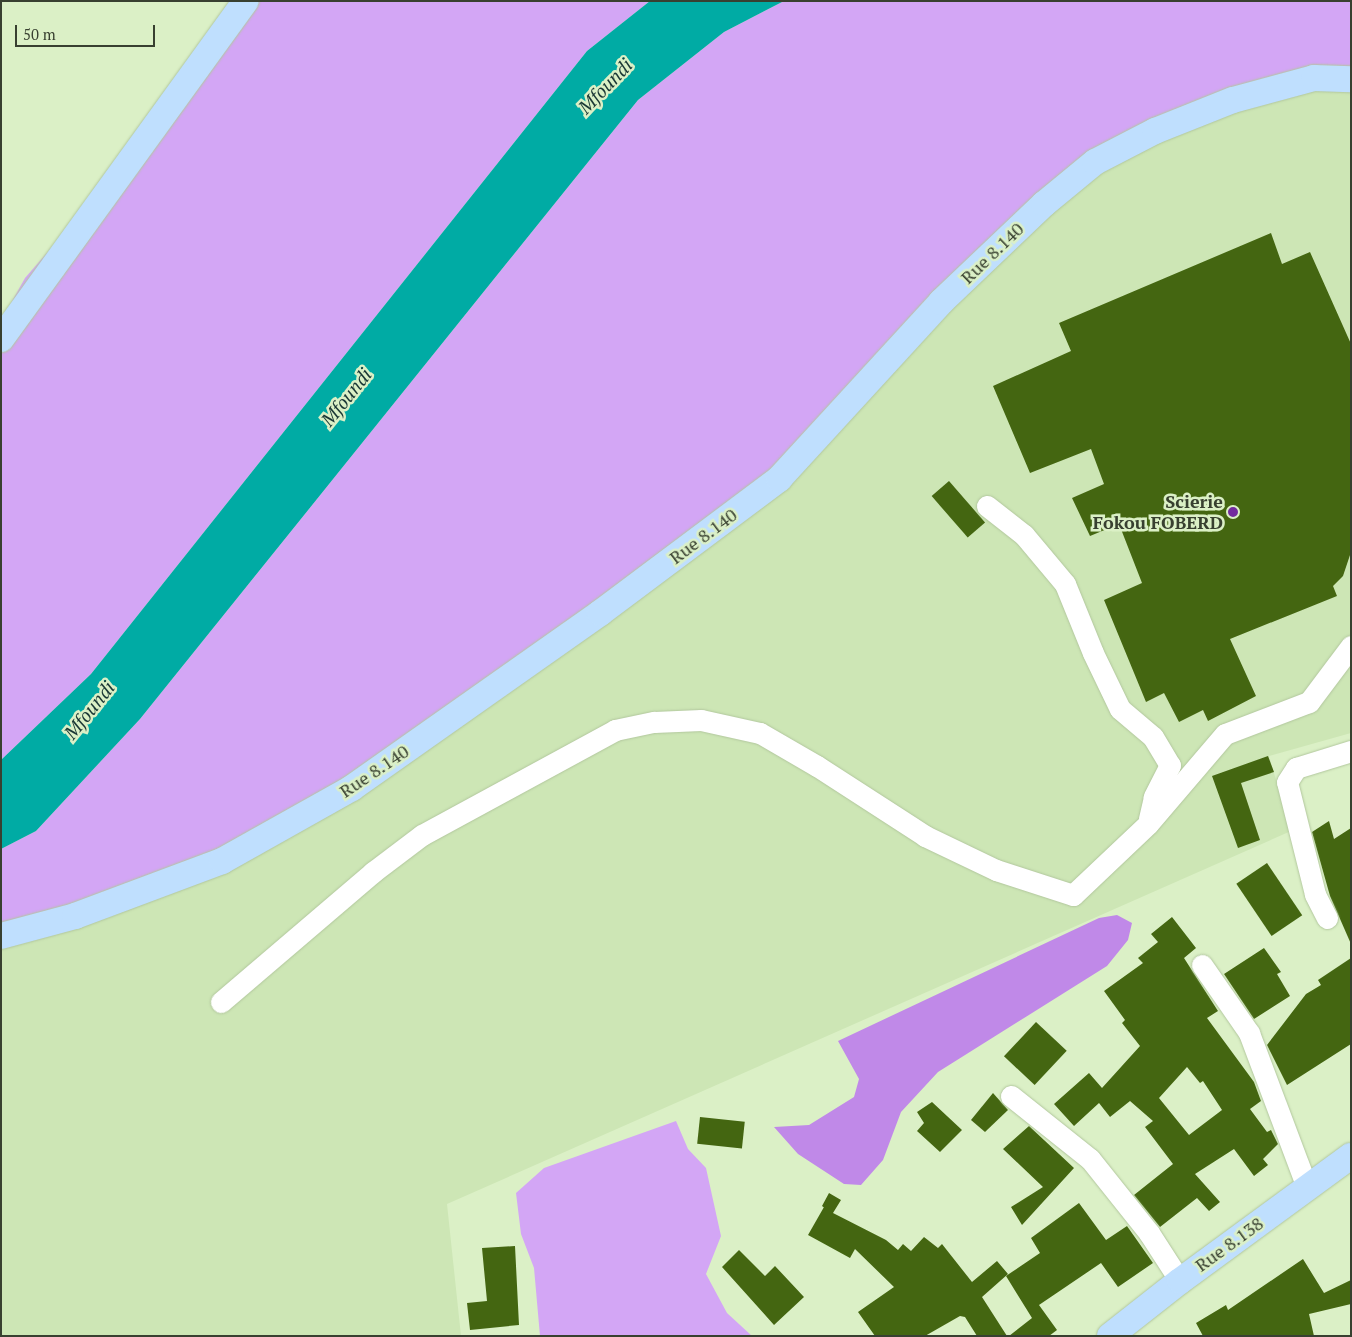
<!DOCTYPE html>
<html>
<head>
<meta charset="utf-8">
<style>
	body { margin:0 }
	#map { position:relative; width:1352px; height:1337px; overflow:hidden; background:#dbf0c6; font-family:"PT Serif",serif }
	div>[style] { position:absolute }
	.built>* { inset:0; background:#cde6b5 }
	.green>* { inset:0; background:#d3a6f5 }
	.forest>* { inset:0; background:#c089e8 }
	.water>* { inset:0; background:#00aba4 }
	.building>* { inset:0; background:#461; transform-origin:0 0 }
	.roads { filter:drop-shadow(0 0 1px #b2c79e) drop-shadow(0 0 1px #b2c79e) }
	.minor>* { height:21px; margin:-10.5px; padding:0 10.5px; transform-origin:10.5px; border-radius:10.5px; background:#fff }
	.major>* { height:26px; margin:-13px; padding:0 13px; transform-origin:13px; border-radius:13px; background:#bfdffe }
	.dots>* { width:14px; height:14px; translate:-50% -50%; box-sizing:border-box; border:2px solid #dbf0c6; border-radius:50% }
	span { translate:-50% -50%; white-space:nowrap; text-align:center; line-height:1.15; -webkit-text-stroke:5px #dbf0c6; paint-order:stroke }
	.street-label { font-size:18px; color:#384030 }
	.poi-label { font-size:18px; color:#384030; font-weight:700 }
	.right { translate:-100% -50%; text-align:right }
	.water-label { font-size:19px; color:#1a3735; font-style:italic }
	.frame { position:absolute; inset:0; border:2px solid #384030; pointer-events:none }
	.scale { position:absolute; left:15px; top:25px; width:140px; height:22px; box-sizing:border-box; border:2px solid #384030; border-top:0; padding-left:6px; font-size:15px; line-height:18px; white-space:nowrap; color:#384030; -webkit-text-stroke:4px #dbf0c6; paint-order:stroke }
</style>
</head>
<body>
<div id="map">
	<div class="built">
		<i style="clip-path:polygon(1351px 79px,1351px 733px,1269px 756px,1291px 831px,447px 1204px,461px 1336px,1px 1336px,1px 936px,941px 302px,1155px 131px)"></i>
	</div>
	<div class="green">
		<i style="clip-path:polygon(246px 1px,650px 1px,587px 51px,91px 674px,1px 760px,1px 321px,25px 278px,148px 137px)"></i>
		<i style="clip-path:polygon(784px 1px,1351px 1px,1351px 79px,1314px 78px,1095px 162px,779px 479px,222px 861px,1px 936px,1px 849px,36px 831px,140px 719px,638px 100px,724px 32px)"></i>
		<i style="clip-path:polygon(676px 1121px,688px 1149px,706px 1168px,721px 1236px,706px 1274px,727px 1313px,752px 1336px,540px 1336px,534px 1268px,521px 1234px,516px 1193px,544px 1168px)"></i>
	</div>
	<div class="forest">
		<i style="clip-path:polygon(1117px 915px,1132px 923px,1128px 940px,1107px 966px,938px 1072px,901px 1112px,883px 1160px,861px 1185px,844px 1184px,798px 1154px,774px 1127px,809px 1125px,854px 1097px,859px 1079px,838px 1041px,1099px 918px)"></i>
	</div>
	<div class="water">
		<i style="clip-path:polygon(650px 1px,784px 1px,724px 32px,638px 100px,140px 719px,36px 831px,1px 849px,1px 760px,91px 674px,587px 51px)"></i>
	</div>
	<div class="building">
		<i style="clip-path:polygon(1271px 233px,1282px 264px,1310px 252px,1351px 344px,1351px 552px,1343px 576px,1333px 586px,1337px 596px,1230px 639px,1256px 696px,1208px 721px,1203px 710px,1179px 722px,1164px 693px,1146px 702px,1104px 600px,1142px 583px,1119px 524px,1090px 536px,1072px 498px,1104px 484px,1091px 449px,1030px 473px,993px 386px,1071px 351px,1059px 323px)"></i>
		<i style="left:949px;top:481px;width:55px;height:23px;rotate:49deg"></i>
		<i style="clip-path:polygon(1268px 756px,1274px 772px,1241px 783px,1260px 840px,1238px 848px,1212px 776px)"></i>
		<i style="clip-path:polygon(1329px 821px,1334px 839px,1351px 828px,1351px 944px,1330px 896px,1312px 832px)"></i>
		<i style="left:1267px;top:863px;width:63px;height:37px;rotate:56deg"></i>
		<i style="clip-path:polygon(evenodd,1172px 917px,1196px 948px,1184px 958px,1218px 1011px,1207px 1018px,1254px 1082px,1261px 1101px,1250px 1109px,1267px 1132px,1271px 1130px,1278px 1144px,1263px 1159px,1268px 1165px,1254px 1176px,1234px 1149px,1195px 1174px,1220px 1202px,1209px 1211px,1197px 1198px,1160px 1227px,1134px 1195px,1173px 1164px,1145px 1127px,1153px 1121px,1130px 1101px,1110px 1117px,1099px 1103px,1074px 1126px,1054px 1104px,1089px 1073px,1102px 1088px,1140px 1046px,1122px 1023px,1125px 1020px,1104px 991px,1143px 963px,1138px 958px,1158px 942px,1151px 934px,1172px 917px,1187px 1067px,1200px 1083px,1203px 1081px,1222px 1110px,1189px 1135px,1159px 1098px,1187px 1067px)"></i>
		<i style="clip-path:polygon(1264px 948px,1281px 972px,1277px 974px,1290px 996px,1254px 1019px,1224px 974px)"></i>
		<i style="clip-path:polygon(1351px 958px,1351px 1044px,1287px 1085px,1267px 1045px,1306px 994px,1321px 985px,1318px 980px)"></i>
		<i style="left:1036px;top:1022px;width:42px;height:47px;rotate:43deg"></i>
		<i style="clip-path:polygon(993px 1093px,1008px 1110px,985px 1132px,971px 1120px)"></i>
		<i style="clip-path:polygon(932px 1102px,962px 1130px,940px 1152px,917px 1131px,924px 1123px,917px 1112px)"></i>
		<i style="left:700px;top:1117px;width:45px;height:27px;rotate:6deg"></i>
		<i style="clip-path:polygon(1029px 1126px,1074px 1168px,1022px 1225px,1011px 1207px,1043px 1187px,1003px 1149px)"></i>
		<i style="clip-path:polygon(829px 1193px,841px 1200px,833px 1213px,886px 1240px,898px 1250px,903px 1244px,911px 1251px,924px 1237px,938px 1248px,942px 1244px,972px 1282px,997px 1261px,1008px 1274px,982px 1297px,1007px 1336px,977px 1336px,965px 1317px,960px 1316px,925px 1336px,875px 1336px,858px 1312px,894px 1287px,855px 1249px,850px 1258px,808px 1235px,824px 1207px,826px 1209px,822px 1206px)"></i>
		<i style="clip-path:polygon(1079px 1203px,1106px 1240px,1127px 1226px,1153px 1263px,1118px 1287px,1101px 1263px,1039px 1305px,1057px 1330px,1049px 1336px,1009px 1336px,1032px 1318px,1006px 1276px,1040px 1253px,1031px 1238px)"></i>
		<i style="clip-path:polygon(515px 1246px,519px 1325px,470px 1330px,467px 1303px,487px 1301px,482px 1248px)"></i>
		<i style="clip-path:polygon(739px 1250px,765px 1276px,775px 1266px,804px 1297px,774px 1325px,722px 1267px)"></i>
		<i style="clip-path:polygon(1303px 1259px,1324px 1293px,1351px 1280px,1351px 1304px,1309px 1314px,1314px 1336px,1203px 1336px,1196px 1323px,1226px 1305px,1228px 1310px)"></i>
	</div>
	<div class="roads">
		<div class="minor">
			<i style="left:987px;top:506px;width:47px;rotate:38.1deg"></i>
			<i style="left:1024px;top:535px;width:64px;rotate:50.1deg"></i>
			<i style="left:1065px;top:584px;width:74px;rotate:67.9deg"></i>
			<i style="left:1093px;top:653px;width:62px;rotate:64.3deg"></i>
			<i style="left:1120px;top:709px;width:43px;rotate:40.3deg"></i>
			<i style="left:1153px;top:737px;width:33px;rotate:59deg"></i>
			<i style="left:1170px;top:765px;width:36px;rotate:117deg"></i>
			<i style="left:1154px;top:797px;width:23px;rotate:103deg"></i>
			<i style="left:1327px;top:918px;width:27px;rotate:-117deg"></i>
			<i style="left:1315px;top:894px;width:115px;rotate:-104deg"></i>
			<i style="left:1287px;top:782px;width:17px;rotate:-57deg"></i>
			<i style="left:1296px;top:768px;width:58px;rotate:-17.2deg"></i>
			<i style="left:1202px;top:965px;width:83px;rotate:55.3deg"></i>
			<i style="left:1249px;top:1033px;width:165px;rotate:69.4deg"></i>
			<i style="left:221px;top:1002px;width:200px;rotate:-40.5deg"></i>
			<i style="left:373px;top:872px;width:61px;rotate:-37.1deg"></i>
			<i style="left:422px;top:835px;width:220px;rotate:-28.5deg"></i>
			<i style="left:615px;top:730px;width:40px;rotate:-12deg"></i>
			<i style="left:654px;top:722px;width:47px;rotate:-2.4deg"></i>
			<i style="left:701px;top:720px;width:60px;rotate:12.4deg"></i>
			<i style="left:760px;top:733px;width:66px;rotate:30.1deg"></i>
			<i style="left:817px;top:766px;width:129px;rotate:32.9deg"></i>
			<i style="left:925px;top:836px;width:79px;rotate:25.6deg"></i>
			<i style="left:996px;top:870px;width:81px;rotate:18deg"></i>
			<i style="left:1073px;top:895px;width:103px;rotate:-43.4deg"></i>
			<i style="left:1148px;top:824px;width:118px;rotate:-49.5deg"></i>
			<i style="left:1225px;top:734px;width:90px;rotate:-20.9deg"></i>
			<i style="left:1309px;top:702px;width:70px;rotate:-53.1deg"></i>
			<i style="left:1011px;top:1096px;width:101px;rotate:38.6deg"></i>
			<i style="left:1090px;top:1159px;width:95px;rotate:51.4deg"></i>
			<i style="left:1149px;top:1233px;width:57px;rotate:57.1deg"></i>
		</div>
		<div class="major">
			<i style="left:1px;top:339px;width:417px;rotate:-54.1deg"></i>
			<i style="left:1px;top:936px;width:77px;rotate:-15.1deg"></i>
			<i style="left:75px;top:916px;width:157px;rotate:-20.5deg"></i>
			<i style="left:222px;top:861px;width:149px;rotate:-29.3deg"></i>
			<i style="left:352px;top:788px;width:304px;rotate:-35.2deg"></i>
			<i style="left:600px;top:613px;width:224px;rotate:-36.8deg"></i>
			<i style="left:779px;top:479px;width:240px;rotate:-47.5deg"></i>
			<i style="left:941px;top:302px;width:142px;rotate:-43.6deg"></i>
			<i style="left:1044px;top:204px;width:66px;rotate:-39.5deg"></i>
			<i style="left:1095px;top:162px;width:68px;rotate:-27.3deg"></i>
			<i style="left:1155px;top:131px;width:84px;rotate:-21.7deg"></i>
			<i style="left:1233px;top:100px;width:84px;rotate:-15.2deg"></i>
			<i style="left:1314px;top:78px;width:37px;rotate:2deg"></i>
			<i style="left:1110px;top:1336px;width:89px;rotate:-38.2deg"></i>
			<i style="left:1180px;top:1281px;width:212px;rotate:-36.2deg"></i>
		</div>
	</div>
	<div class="dots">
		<i style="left:1233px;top:512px;background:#732b9e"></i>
	</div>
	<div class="street-label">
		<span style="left:992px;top:253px;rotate:-44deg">Rue 8.140</span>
		<span style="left:703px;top:536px;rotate:-37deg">Rue 8.140</span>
		<span style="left:374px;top:771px;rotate:-34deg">Rue 8.140</span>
		<span style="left:1229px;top:1244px;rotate:-36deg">Rue 8.138</span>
	</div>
	<div class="poi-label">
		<span class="right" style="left:1223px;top:512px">Scierie<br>Fokou FOBERD</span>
	</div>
	<div class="water-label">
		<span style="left:605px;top:86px;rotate:-46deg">Mfoundi</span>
		<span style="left:346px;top:397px;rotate:-51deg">Mfoundi</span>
		<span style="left:89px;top:710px;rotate:-51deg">Mfoundi</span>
	</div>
	<div class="frame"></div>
	<div class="scale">50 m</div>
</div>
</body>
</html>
